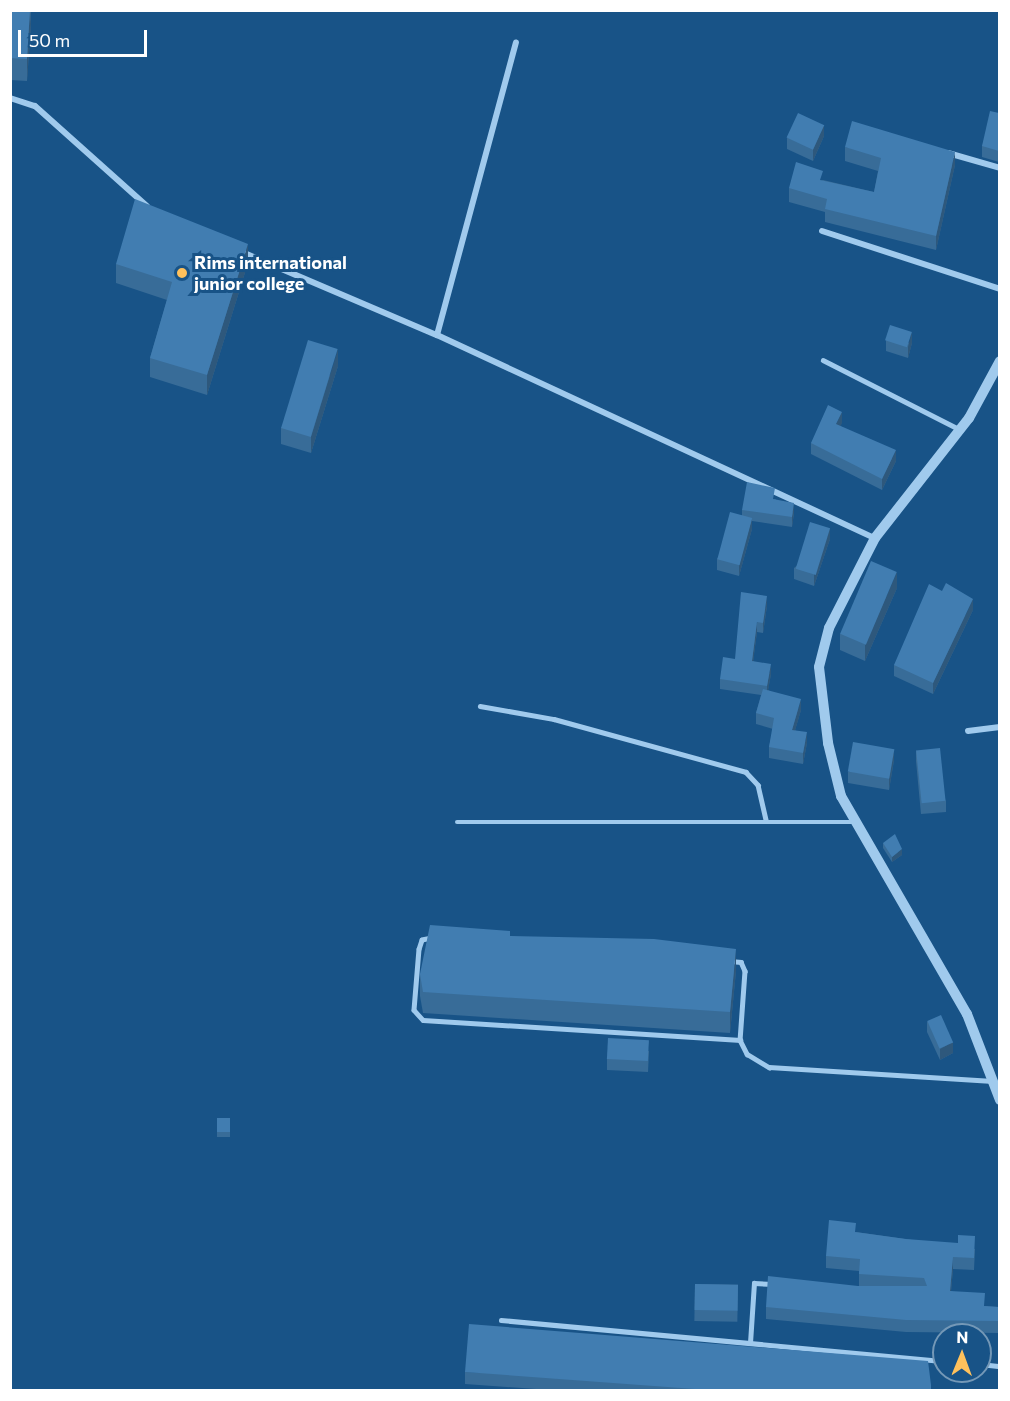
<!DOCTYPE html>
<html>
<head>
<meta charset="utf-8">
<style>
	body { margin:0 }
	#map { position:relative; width:1010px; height:1401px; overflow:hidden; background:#185387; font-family:Commissioner,sans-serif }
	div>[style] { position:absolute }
	.service>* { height:4.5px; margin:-2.25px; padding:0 2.25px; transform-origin:2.25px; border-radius:2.25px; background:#a0caed }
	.minor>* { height:6px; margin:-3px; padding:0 3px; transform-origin:3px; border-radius:3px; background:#a0caed }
	.tertiary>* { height:10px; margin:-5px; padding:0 5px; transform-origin:5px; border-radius:5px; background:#a0caed }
	.wall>* { inset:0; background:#386c98; transform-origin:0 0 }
	.shaded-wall>* { inset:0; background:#2e587c }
	.building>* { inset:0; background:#417db1; transform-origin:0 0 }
	.dots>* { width:16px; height:16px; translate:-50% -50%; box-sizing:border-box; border:3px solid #185387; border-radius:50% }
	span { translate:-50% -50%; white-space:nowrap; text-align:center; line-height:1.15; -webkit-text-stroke:6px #185387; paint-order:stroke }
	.poi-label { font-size:18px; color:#fff; font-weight:700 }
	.left { translate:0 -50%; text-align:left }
	.frame { position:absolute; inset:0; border:12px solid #fff; pointer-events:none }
	.north { position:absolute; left:932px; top:1323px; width:60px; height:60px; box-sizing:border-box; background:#185387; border:2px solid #7498b7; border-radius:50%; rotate:1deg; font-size:16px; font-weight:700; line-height:24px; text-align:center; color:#fff }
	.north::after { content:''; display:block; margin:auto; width:21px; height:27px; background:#ffc15c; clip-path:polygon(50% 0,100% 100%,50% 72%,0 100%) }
	.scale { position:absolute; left:18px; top:30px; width:129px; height:27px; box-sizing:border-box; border:3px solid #fff; border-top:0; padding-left:8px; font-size:18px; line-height:21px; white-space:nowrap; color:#fff; -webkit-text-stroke:4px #185387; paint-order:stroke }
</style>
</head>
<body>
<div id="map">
	<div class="service">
		<i style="left:823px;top:360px;width:153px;rotate:26.9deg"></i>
		<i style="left:480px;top:706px;width:75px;rotate:10deg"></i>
		<i style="left:554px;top:719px;width:199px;rotate:15.4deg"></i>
		<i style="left:746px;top:772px;width:18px;rotate:47deg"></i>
		<i style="left:758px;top:785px;width:36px;rotate:77deg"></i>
		<i style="left:457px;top:822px;width:396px"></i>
		<i style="left:432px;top:938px;width:10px;rotate:169deg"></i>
		<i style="left:422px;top:940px;width:9px;rotate:108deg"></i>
		<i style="left:419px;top:949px;width:61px;rotate:94.7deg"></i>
		<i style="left:414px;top:1010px;width:13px;rotate:48deg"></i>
		<i style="left:423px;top:1020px;width:318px;rotate:3.6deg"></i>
		<i style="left:740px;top:1040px;width:16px;rotate:63deg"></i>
		<i style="left:747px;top:1054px;width:26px;rotate:31deg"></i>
		<i style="left:769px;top:1067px;width:224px;rotate:3.6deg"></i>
		<i style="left:730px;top:961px;width:11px;rotate:5deg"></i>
		<i style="left:741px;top:962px;width:10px;rotate:66deg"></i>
		<i style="left:745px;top:971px;width:69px;rotate:94.1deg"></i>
		<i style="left:501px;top:1320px;width:445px;rotate:5.3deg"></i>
		<i style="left:750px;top:1343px;width:60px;rotate:-86.2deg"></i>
		<i style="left:754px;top:1283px;width:18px;rotate:3deg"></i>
		<i style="left:980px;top:1364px;width:20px;rotate:6deg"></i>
	</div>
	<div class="minor">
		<i style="left:10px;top:98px;width:26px;rotate:18deg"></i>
		<i style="left:35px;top:106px;width:150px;rotate:41.8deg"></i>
		<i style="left:948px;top:153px;width:54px;rotate:16.1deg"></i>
		<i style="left:822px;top:231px;width:187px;rotate:18deg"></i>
		<i style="left:242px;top:252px;width:212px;rotate:23.1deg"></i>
		<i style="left:437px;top:335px;width:483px;rotate:24.9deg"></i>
		<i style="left:437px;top:335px;width:303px;rotate:-74.9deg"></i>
		<i style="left:968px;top:731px;width:32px;rotate:-7deg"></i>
	</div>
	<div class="tertiary">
		<i style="left:1000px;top:361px;width:65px;rotate:118.5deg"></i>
		<i style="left:969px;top:418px;width:152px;rotate:128.1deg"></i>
		<i style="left:875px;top:538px;width:101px;rotate:117.1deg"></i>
		<i style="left:829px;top:628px;width:40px;rotate:104.4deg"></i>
		<i style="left:819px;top:667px;width:77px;rotate:83.2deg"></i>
		<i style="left:828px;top:743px;width:55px;rotate:76.2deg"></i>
		<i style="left:841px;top:796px;width:252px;rotate:60deg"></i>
		<i style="left:967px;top:1014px;width:92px;rotate:69deg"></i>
	</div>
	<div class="wall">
		<i style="clip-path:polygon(10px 10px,31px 10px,31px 24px,27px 81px,10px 80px)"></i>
		<i style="clip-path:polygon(999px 113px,999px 162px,982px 157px,982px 146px)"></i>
		<i style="clip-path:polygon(824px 136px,813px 161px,787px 149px,787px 138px)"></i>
		<i style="clip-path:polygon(845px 147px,955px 165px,936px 250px,825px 222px,825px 212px,789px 202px,789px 188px,823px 180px,874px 192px,878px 171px,845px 161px)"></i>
		<i style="clip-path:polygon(248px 263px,207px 395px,150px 377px,150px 358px,167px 300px,116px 283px,116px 264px)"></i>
		<i style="clip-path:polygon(886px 340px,912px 343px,908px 358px,886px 351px)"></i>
		<i style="clip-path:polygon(338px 366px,311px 453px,281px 444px,281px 428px)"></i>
		<i style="clip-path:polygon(842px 423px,840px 426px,896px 461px,882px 490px,811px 454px,811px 443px)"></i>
		<i style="clip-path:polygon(775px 499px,794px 513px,792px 527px,752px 521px,752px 529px,739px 576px,717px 570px,717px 559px,742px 515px,742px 510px)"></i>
		<i style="clip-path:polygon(830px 539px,814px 586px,794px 579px,794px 568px)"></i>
		<i style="clip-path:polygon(897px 588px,865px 661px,840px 650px,840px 634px)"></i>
		<i style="clip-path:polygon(767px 606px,763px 633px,757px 632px,753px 661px,771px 674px,768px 690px,801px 710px,795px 730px,807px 743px,803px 764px,769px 758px,769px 747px,773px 729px,756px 724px,756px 713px,761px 695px,720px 689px,720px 679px,735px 659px)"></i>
		<i style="clip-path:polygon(973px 610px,933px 694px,894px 676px,894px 665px)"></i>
		<i style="clip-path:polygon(916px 750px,946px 801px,946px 812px,921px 814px,916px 761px)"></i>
		<i style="clip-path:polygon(894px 760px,889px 790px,848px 783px,848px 772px)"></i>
		<i style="clip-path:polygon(883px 843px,902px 855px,892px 862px,883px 848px)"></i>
		<i style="clip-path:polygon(510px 936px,736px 971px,730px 1033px,423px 1013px,420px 996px,420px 974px)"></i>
		<i style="clip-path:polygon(927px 1021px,953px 1053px,940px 1060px,927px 1032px)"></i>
		<i style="clip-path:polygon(649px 1051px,648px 1072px,607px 1070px,607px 1059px)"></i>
		<i style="left:217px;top:1118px;width:13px;height:19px"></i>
		<i style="clip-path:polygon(856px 1232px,975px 1249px,974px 1270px,953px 1269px,951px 1291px,984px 1306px,999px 1307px,999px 1333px,906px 1332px,766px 1319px,766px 1307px,859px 1286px,859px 1271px,826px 1268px,826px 1256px)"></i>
		<i style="left:695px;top:1284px;width:43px;height:37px;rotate:1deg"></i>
		<i style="clip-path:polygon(465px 1372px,931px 1390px,550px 1390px,465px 1384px)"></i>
	</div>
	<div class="shaded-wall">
		<i style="clip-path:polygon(30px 10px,31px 24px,27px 81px,27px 59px)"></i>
		<i style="clip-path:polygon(824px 125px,824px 136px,813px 161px,813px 150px)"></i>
		<i style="clip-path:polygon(955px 152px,955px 165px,936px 250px,936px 236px)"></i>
		<i style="clip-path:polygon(248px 244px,248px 263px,207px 395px,207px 375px)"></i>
		<i style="clip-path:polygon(912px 332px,912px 343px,908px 358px,908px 347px)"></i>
		<i style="clip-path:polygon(338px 349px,338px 366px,311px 453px,311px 437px)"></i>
		<i style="clip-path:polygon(842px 412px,842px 423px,836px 434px,836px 424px)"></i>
		<i style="clip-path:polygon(896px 450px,896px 461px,882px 490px,882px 479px)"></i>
		<i style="clip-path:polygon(794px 503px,794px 513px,792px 527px,792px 517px)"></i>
		<i style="clip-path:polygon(752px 518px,752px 529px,739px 576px,739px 565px)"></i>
		<i style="clip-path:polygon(830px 528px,830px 539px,814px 586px,814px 575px)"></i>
		<i style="clip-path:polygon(897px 572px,897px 588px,865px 661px,865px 645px)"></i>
		<i style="clip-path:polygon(767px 596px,767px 606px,763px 633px,763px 623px)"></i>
		<i style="clip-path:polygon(973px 599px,973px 610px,933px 694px,933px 683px)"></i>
		<i style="clip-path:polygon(757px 622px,757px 632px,752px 671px,752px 661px)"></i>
		<i style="clip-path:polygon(771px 664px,771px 674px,767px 697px,767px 686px)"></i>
		<i style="clip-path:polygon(801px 699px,801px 710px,792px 741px,792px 730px)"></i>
		<i style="clip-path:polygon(807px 732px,807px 743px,803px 764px,803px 753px)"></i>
		<i style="clip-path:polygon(894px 749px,894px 760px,889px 790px,889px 779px)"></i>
		<i style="clip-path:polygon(902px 849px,902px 855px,892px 862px,892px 857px)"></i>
		<i style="clip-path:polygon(736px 949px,736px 971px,730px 1033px,730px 1012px)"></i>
		<i style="clip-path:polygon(953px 1042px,953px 1053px,940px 1060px,940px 1049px)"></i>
		<i style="clip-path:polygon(953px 1257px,953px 1269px,950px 1303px,950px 1291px)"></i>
	</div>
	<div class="building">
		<i style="clip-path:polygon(10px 10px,30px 10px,27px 59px,10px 58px)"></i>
		<i style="clip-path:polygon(990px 111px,999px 113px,999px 151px,982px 146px)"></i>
		<i style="left:798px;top:113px;width:29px;height:27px;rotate:25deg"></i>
		<i style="clip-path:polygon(852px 121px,955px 152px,936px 236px,825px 209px,827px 199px,789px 188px,796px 162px,823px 171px,820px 180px,874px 192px,881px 158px,845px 147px)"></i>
		<i style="clip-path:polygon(135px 199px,248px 244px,207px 375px,150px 358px,172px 282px,116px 264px)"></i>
		<i style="left:890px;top:325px;width:23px;height:16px;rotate:18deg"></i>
		<i style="left:308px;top:340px;width:31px;height:92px;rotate:17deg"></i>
		<i style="clip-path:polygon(828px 405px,842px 412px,836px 424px,896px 450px,882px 479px,811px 443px)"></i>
		<i style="clip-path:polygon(747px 482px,775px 488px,773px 499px,794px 503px,792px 517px,742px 510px)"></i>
		<i style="left:730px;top:512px;width:23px;height:49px;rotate:15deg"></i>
		<i style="left:810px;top:522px;width:21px;height:49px;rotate:17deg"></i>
		<i style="left:871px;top:561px;width:28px;height:79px;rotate:23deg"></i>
		<i style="clip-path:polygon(946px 583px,973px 599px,933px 683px,894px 665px,929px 584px,942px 591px)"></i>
		<i style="clip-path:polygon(741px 592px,767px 596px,763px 623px,757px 622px,752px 661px,771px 664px,767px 686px,720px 679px,723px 657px,735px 659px)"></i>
		<i style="clip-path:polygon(763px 689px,801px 699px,792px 730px,807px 732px,803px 753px,769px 747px,774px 718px,756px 713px)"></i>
		<i style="left:853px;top:742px;width:42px;height:30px;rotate:10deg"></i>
		<i style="left:940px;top:748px;width:53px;height:24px;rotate:84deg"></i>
		<i style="clip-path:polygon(895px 834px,902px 849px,892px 857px,883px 843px)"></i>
		<i style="clip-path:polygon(430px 925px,510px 931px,510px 936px,654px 939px,736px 949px,730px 1012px,423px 992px,420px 974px)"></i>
		<i style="left:941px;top:1015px;width:30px;height:15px;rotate:66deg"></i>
		<i style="left:608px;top:1038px;width:41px;height:21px;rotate:3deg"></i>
		<i style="left:217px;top:1118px;width:13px;height:14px"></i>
		<i style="clip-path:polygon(829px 1220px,856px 1223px,855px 1232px,906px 1239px,958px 1243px,958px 1235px,975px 1236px,974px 1258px,953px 1257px,950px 1291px,985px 1293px,984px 1306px,999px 1307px,999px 1321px,906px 1320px,766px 1307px,768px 1276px,858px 1286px,927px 1286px,924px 1278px,859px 1274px,860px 1259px,826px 1256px)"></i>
		<i style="left:695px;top:1284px;width:43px;height:26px;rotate:1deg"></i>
		<i style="clip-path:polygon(469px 1324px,928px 1361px,931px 1385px,931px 1390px,708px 1390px,465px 1372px)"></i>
	</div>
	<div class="dots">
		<i style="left:182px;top:273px;background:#ffc15c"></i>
	</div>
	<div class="poi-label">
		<span class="left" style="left:194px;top:273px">Rims international<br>junior college</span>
	</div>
	<div class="frame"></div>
	<div class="north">N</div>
	<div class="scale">50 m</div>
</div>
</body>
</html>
